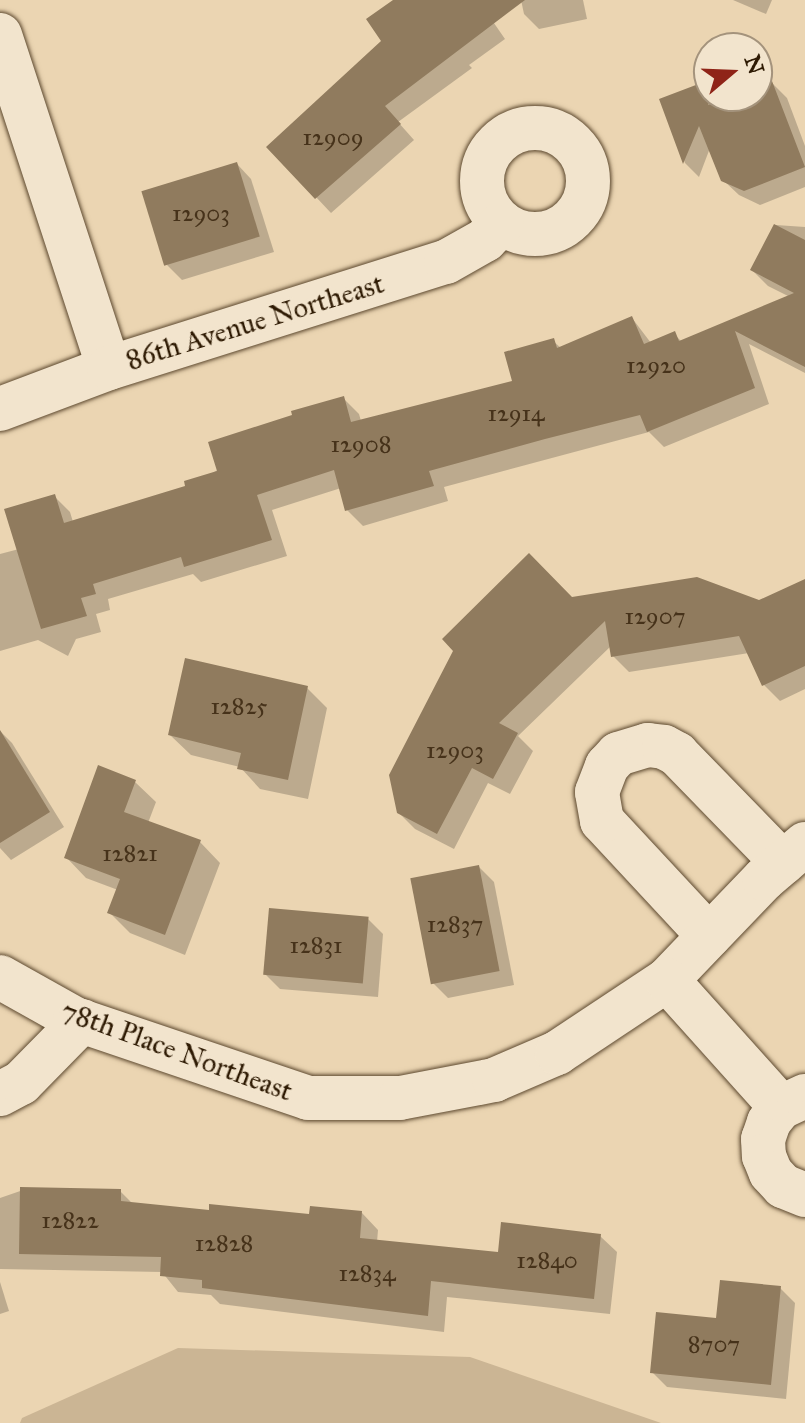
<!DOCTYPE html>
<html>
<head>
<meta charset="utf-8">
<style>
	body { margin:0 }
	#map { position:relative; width:805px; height:1423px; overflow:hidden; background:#ebd5b2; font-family:"IM FELL Great Primer",serif }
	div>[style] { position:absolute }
	.green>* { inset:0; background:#cbb594 }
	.shadow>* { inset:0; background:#0003 }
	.building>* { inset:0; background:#907b5e; transform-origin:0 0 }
	.roads { filter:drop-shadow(0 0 2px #5d492f) drop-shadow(0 0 2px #5d492f) }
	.minor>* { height:44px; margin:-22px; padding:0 22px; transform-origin:22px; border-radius:22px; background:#f2e4cd }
	.minor>.ring { margin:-22px; padding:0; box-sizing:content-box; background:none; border:44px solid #f2e4cd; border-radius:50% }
	span { translate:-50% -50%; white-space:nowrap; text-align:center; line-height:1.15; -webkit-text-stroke:6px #f2e4cd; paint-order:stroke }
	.number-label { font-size:24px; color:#46321a }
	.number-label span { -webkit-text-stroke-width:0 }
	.street-label { font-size:28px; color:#2e1a03 }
	.north { position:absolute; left:693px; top:32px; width:80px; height:80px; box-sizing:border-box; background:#f2e4cd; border:2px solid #a4937c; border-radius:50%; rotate:71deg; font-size:22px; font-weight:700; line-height:32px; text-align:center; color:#2e1a03 }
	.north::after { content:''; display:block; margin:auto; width:28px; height:36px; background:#8f2418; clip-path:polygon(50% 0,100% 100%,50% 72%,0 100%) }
</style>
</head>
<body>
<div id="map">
	<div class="green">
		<i style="clip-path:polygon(178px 1348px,470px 1357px,661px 1423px,20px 1423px,22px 1418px)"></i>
	</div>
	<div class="shadow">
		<i style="clip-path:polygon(396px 0,478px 0,505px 39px,469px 65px,472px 68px,398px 122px,414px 140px,331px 213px,269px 147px,384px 41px)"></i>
		<i style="clip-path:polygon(521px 0,583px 0,587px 19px,539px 29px,524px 14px)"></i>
		<i style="clip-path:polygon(733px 0,772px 0,766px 14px)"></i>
		<i style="clip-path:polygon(772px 83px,787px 98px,805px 146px,805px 187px,760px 205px,739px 195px,723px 180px,710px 148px,699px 177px,685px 163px,661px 100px,757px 96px,757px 89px)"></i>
		<i style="clip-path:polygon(237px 164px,251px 179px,274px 252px,182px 280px,167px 265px)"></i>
		<i style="clip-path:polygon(776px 225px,805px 227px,805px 373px,749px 344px,769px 404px,664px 447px,649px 432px,444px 487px,448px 501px,363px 526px,347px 510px,341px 488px,272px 510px,287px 556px,201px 582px,193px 574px,108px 599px,110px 610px,96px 614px,101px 632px,76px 639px,68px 656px,38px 640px,0 651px,0 554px,19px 549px,54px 496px,70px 512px,73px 522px,188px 487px,343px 398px,359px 414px,361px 421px,514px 383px,553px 341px,561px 348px,632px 318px,651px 343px,674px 334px,682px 342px,790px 297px,768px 286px,752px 270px)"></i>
		<i style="clip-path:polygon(805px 581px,805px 689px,780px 701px,764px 685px,749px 653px,629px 672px,613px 656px,611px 646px,518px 736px,533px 751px,510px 794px,488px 783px,454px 849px,415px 829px,398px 812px,572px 599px,759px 602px)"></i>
		<i style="clip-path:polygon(307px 688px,327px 708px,308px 799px,260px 789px,240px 767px,191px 755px,170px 735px)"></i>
		<i style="clip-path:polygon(0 731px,12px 743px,64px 827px,11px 860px,0 848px)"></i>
		<i style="clip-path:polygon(99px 768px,135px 782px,156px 802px,148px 823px,200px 842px,220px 863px,185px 955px,130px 933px,110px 913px,118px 890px,86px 878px,66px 857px)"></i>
		<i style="clip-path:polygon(479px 867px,494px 882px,514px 985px,448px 998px,433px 983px)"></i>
		<i style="clip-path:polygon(368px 919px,383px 934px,378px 997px,280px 989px,265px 974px)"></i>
		<i style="clip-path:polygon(26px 1189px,120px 1191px,134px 1205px,212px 1212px,311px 1216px,362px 1213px,378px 1230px,377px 1242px,499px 1254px,600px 1236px,617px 1252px,610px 1314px,447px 1297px,444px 1332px,220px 1304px,211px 1295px,178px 1292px,162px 1272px,0 1269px,0 1198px)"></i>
		<i style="clip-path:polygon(0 1282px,9px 1311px,0 1314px)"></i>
		<i style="clip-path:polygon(780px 1288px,795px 1303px,786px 1399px,667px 1387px,652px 1372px,718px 1320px)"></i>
	</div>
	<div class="building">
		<i style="clip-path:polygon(393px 0,525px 0,385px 106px,401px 124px,315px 199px,266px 147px,381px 41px,366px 19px)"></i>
		<i style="clip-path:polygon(709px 80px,711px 96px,708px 105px,732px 96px,757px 96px,757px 86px,772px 81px,805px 167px,744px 191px,721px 181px,699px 126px,683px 164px,659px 99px)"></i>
		<i style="left:237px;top:162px;width:78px;height:100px;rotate:73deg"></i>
		<i style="clip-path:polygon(774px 224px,805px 240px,805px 367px,735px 331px,755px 388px,647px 432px,640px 415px,545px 439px,429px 471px,434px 486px,345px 511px,334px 470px,257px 495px,272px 540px,184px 567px,181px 557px,93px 584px,96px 594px,81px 598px,87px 616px,41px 629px,4px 509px,55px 494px,64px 523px,185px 486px,184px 481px,217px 471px,208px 442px,292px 415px,291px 411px,344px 396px,351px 422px,512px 381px,504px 352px,554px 338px,557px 348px,632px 316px,644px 344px,675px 331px,679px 341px,794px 293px,750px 270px)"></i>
		<i style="clip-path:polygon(529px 553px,572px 597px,697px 577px,759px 600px,805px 579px,805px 666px,762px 686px,739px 636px,611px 657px,605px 621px,499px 723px,518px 733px,493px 779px,472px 768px,437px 834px,397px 813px,389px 775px,453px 651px,442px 639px)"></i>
		<i style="clip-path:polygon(185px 658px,308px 686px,288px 780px,237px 769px,241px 753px,168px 735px)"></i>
		<i style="clip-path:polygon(0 730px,50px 812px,0 843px)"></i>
		<i style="clip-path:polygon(98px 765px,136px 780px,124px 812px,201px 840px,165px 935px,107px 913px,120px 879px,64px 858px)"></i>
		<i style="left:479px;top:865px;width:108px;height:70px;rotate:79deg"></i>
		<i style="left:269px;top:908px;width:100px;height:67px;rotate:5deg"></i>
		<i style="clip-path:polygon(20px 1187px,121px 1189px,121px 1201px,209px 1210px,209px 1204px,309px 1214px,310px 1206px,362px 1211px,360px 1238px,498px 1252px,501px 1222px,601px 1234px,594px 1299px,431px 1281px,428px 1316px,202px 1288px,202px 1280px,160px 1276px,161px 1257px,19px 1254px)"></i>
		<i style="clip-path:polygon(720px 1280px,781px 1286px,771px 1385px,650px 1373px,656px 1312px,716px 1318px)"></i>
	</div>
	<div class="roads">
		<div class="minor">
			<i style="left:0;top:35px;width:350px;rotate:71.9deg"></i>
			<i class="ring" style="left:482px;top:128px;width:62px;height:62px"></i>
			<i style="left:0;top:409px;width:116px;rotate:-20.6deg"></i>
			<i style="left:109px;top:368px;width:353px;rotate:-17.5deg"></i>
			<i style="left:446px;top:262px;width:45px;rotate:-29.4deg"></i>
			<i style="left:485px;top:240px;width:24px;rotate:-45deg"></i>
			<i style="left:709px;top:936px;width:157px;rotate:-132.9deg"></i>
			<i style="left:602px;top:821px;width:29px;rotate:-100deg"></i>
			<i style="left:597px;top:792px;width:28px;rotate:-69deg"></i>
			<i style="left:607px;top:766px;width:16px;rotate:-47deg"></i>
			<i style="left:618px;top:754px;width:31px;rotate:-17deg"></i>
			<i style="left:648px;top:745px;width:16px;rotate:7deg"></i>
			<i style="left:664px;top:747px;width:15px;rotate:28deg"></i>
			<i style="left:677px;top:754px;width:152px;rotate:45.8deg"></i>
			<i style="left:0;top:977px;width:86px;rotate:29.2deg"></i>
			<i style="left:75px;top:1019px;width:246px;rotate:18.7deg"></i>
			<i style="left:308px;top:1098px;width:92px"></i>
			<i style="left:400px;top:1098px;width:96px;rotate:-10.8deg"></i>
			<i style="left:494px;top:1080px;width:69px;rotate:-23.2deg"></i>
			<i style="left:557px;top:1053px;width:132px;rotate:-33.6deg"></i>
			<i style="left:667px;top:980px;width:140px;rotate:-46.2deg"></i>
			<i style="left:764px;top:879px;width:54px;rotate:-40.5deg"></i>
			<i style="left:667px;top:980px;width:171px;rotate:48.1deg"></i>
			<i style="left:0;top:1094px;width:24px;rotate:-28deg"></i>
			<i style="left:21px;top:1083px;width:87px;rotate:-45.5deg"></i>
			<i style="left:805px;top:1096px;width:26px;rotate:155deg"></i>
			<i style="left:781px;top:1107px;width:19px;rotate:129deg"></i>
			<i style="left:769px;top:1122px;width:18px;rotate:109deg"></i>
			<i style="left:763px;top:1139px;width:17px;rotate:87deg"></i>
			<i style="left:764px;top:1156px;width:18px;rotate:68deg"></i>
			<i style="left:771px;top:1173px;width:18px;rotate:47deg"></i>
			<i style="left:783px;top:1186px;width:24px;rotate:22deg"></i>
		</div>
	</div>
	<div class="number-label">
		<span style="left:333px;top:138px">12909</span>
		<span style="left:201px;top:214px">12903</span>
		<span style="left:656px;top:366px">12920</span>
		<span style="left:516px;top:414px">12914</span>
		<span style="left:361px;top:445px">12908</span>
		<span style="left:655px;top:617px">12907</span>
		<span style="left:239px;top:707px">12825</span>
		<span style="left:455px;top:751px">12903</span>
		<span style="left:130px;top:854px">12821</span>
		<span style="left:455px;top:925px">12837</span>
		<span style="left:316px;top:946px">12831</span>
		<span style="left:70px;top:1221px">12822</span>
		<span style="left:224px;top:1244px">12828</span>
		<span style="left:547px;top:1261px">12840</span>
		<span style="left:367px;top:1274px">12834</span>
		<span style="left:714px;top:1345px">8707</span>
	</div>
	<div class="street-label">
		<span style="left:255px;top:322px;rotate:-17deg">86th Avenue Northeast</span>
		<span style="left:177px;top:1051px;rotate:20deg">78th Place Northeast</span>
	</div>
	<div class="north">N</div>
</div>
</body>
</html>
